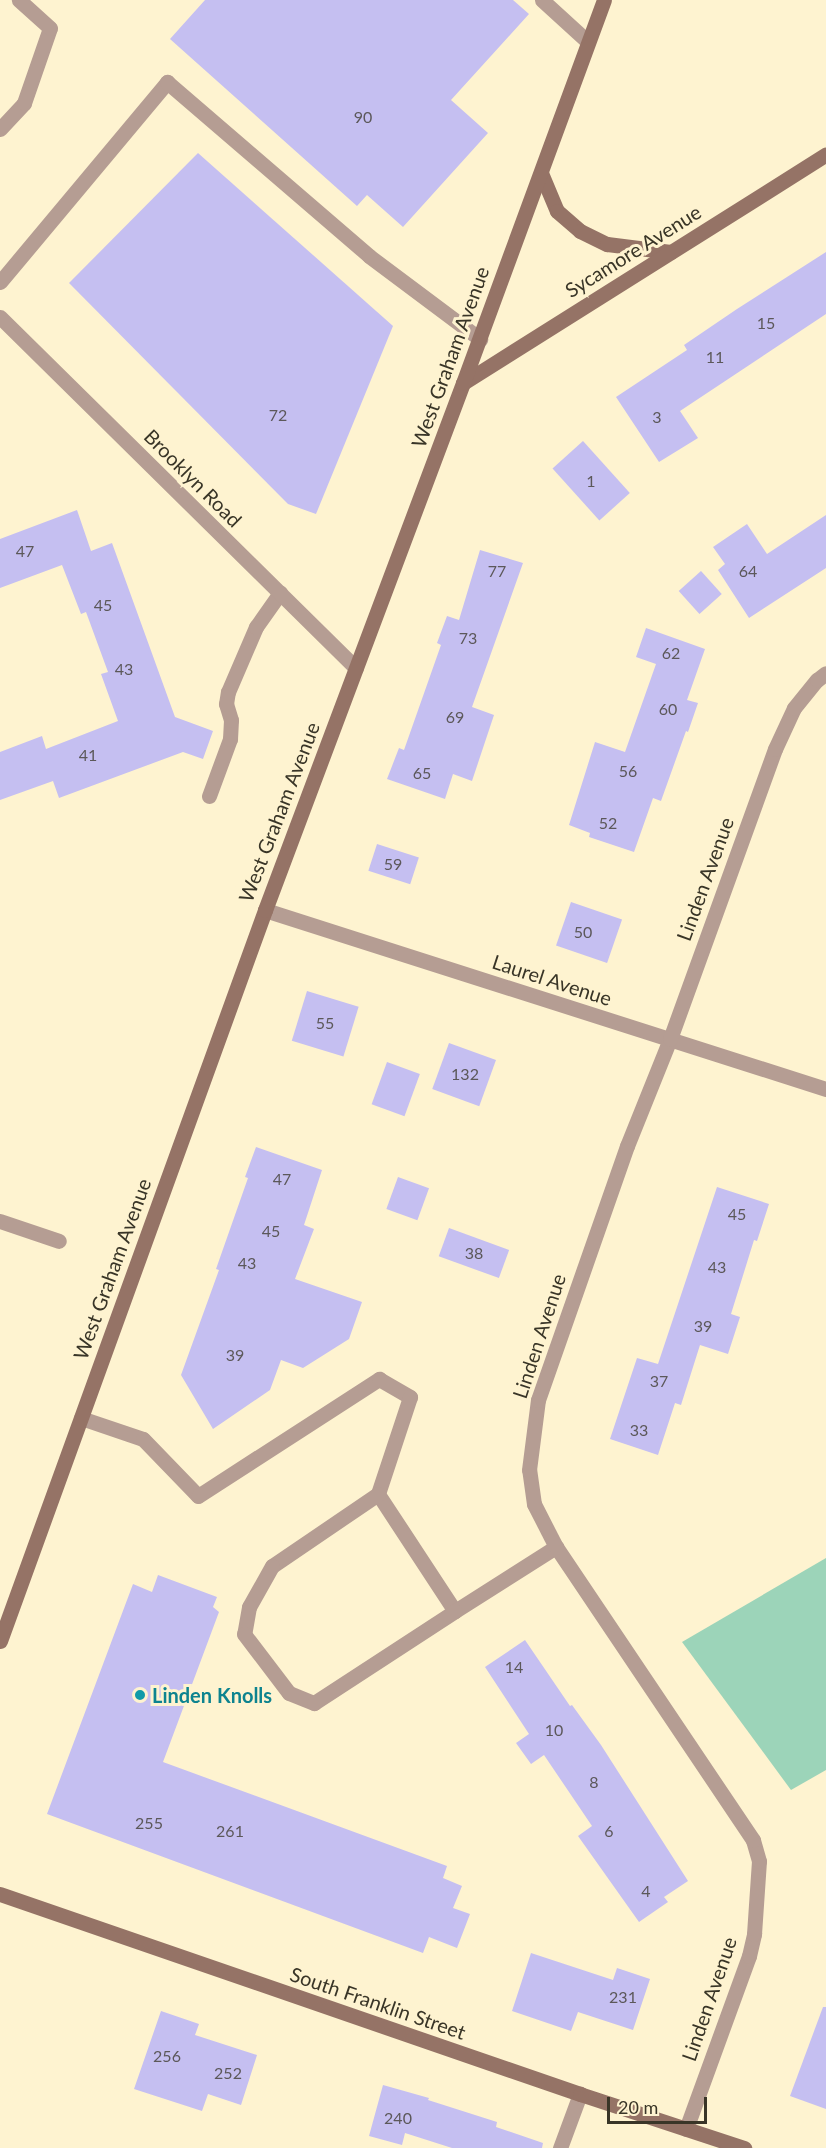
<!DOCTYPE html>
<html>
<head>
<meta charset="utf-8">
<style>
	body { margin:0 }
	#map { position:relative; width:826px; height:2148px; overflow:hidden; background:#fef3d0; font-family:Lato,sans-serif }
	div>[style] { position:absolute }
	.green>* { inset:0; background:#9cd4b9 }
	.building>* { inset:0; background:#c5bff1; transform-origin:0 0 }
	.lane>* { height:15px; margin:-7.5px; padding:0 7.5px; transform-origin:7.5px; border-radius:7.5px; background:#b59d93 }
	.street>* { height:15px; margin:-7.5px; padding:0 7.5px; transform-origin:7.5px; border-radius:7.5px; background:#b59d93 }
	.secondary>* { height:15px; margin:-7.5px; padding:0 7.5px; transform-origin:7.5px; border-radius:7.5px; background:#957366 }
	.dots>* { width:16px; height:16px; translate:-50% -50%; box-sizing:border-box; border:3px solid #fef3d0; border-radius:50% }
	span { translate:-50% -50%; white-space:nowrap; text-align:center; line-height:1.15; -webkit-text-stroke:6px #fef3d0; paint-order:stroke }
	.number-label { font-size:16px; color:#5c585a }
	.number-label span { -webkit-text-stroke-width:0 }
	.street-label { font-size:20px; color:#393527 }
	.culture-label { font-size:20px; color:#0d838f; font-weight:700 }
	.left { translate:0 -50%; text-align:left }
	.scale { position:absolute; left:607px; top:2097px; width:100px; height:27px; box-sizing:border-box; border:3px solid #393527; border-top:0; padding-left:8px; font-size:18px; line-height:21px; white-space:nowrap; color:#393527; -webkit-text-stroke:4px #fef3d0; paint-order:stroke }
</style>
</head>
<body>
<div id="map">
	<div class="green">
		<i style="clip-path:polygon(826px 1558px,826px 1770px,791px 1790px,682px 1642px)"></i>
	</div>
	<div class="building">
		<i style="clip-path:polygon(205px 0,513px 0,529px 14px,451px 100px,488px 133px,403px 227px,367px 195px,357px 206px,170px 39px)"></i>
		<i style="clip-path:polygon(198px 153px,393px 326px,316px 514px,288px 504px,69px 283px)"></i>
		<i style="clip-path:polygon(826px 252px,826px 314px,680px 411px,698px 438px,659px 462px,616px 397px,687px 350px,684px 345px,737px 309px)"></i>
		<i style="left:583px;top:441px;width:70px;height:41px;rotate:48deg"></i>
		<i style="clip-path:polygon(77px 510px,91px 551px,112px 543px,175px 717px,213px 731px,203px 759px,183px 752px,59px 798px,53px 781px,0 800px,0 752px,42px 736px,46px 749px,118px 721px,101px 674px,108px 672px,86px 612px,81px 614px,62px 565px,0 588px,0 539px)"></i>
		<i style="clip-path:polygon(826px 515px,826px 568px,749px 618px,718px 570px,725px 564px,713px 547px,747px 524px,767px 554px)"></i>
		<i style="clip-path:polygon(480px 550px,523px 563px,472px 707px,494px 715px,472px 781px,453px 774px,445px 799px,387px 779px,399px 748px,404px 750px,441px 645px,437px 643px,447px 616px,459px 620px)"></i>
		<i style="left:701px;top:571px;width:31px;height:30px;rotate:48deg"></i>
		<i style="clip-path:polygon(646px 628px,705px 649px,687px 700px,698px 703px,688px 732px,686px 731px,661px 801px,653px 798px,634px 852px,589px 837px,590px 833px,569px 825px,595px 742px,625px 752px,656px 664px,636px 657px)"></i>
		<i style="left:377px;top:844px;width:44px;height:28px;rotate:18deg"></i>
		<i style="left:571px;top:902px;width:54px;height:46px;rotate:19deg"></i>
		<i style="left:307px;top:991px;width:54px;height:52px;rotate:17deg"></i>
		<i style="left:449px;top:1043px;width:50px;height:49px;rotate:20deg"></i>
		<i style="left:387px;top:1062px;width:35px;height:45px;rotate:20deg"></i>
		<i style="clip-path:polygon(256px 1147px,322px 1170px,304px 1225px,314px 1229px,295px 1279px,362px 1302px,349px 1339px,303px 1368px,281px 1360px,270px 1390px,213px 1429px,181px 1375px,219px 1270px,216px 1269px,248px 1178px,245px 1177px)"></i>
		<i style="left:398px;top:1177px;width:33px;height:34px;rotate:20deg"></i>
		<i style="clip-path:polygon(717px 1187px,769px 1204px,757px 1241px,754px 1240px,731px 1314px,740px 1317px,728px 1354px,700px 1345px,681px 1405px,675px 1403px,658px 1455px,610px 1439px,637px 1358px,658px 1364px)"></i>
		<i style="left:449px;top:1228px;width:64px;height:30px;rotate:20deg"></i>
		<i style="clip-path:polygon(158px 1575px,217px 1597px,213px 1607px,219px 1612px,163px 1762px,447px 1866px,443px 1878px,462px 1886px,453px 1908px,470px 1914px,457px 1948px,429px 1937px,423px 1953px,47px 1814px,133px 1584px,152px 1592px)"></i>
		<i style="clip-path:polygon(525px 1640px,570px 1706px,572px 1705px,601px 1745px,688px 1881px,664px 1897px,668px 1902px,639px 1922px,578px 1836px,592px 1826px,544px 1755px,531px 1764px,516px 1743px,529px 1734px,485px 1667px)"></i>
		<i style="clip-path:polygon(531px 1953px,613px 1980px,617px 1968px,650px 1979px,633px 2030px,578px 2012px,571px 2031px,512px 2011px)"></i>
		<i style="clip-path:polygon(823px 2007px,826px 2007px,826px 2109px,790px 2096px)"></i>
		<i style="clip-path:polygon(161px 2011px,199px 2024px,195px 2035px,257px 2055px,241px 2105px,208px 2094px,202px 2111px,134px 2089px)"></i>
		<i style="clip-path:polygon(383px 2085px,429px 2098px,428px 2100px,497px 2122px,496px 2127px,543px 2143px,542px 2148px,452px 2148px,405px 2133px,402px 2145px,369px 2136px)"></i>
	</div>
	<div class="lane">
		<i style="left:542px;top:0;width:62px;rotate:42.4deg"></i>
		<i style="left:0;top:129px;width:35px;rotate:-47deg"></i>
		<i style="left:24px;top:103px;width:79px;rotate:-70.9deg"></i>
		<i style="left:50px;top:28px;width:42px;rotate:-137.9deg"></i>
		<i style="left:0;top:282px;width:261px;rotate:-50.1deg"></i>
		<i style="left:167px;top:82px;width:267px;rotate:40.7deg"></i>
		<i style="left:369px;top:256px;width:139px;rotate:36.8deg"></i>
		<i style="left:209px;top:796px;width:61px;rotate:-69.8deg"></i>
		<i style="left:230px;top:739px;width:19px;rotate:-87deg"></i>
		<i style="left:231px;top:720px;width:17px;rotate:-107deg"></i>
		<i style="left:226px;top:704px;width:12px;rotate:-81deg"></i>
		<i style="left:228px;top:692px;width:71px;rotate:-66.7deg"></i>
		<i style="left:256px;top:627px;width:42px;rotate:-54.8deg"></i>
		<i style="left:0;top:1221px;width:62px;rotate:18.7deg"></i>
		<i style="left:81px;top:1418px;width:65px;rotate:18.7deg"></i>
		<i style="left:143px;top:1439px;width:79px;rotate:46deg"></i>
		<i style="left:198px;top:1496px;width:216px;rotate:-32.9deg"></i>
		<i style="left:379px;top:1379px;width:36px;rotate:30deg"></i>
		<i style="left:410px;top:1397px;width:102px;rotate:108.3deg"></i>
		<i style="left:378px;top:1494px;width:140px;rotate:56.7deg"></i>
		<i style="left:455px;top:1611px;width:120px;rotate:-32.4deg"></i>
		<i style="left:378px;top:1494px;width:128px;rotate:145.8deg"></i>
		<i style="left:272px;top:1566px;width:47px;rotate:119.3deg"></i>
		<i style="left:249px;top:1607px;width:27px;rotate:100deg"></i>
		<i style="left:244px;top:1634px;width:74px;rotate:52.7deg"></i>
		<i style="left:289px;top:1693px;width:27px;rotate:22deg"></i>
		<i style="left:314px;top:1703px;width:168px;rotate:-33.1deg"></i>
	</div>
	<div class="street">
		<i style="left:0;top:317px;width:500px;rotate:44.6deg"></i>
		<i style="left:265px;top:910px;width:589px;rotate:17.7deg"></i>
		<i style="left:686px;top:2129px;width:184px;rotate:-70deg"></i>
		<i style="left:749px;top:1956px;width:23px;rotate:-77deg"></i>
		<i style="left:754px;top:1934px;width:73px;rotate:-86.1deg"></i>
		<i style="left:759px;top:1861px;width:22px;rotate:-106deg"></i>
		<i style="left:753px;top:1840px;width:353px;rotate:-123.9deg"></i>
		<i style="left:556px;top:1547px;width:48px;rotate:-117.1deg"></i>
		<i style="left:534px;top:1504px;width:34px;rotate:-98deg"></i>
		<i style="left:529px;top:1470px;width:71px;rotate:-82.7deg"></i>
		<i style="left:538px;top:1400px;width:269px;rotate:-70.7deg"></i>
		<i style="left:627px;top:1146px;width:115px;rotate:-68.1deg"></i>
		<i style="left:670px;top:1039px;width:308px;rotate:-70.1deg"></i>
		<i style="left:775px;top:749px;width:45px;rotate:-65.1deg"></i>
		<i style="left:794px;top:708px;width:36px;rotate:-51deg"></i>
		<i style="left:817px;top:680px;width:11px;rotate:-38deg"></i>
		<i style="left:560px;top:2148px;width:58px;rotate:-69.7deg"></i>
	</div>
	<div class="secondary">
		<i style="left:541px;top:173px;width:41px;rotate:67.2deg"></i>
		<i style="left:557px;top:211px;width:30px;rotate:41deg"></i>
		<i style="left:580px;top:231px;width:30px;rotate:26deg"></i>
		<i style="left:607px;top:244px;width:64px;rotate:7.2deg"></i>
		<i style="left:463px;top:383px;width:429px;rotate:-32.2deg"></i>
		<i style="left:0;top:1641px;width:778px;rotate:-70.07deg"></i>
		<i style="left:265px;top:910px;width:563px;rotate:-69.41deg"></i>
		<i style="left:463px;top:383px;width:408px;rotate:-69.8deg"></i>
		<i style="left:0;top:1894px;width:614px;rotate:19.03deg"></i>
		<i style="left:580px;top:2094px;width:173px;rotate:18.2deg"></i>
	</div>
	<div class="dots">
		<i style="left:140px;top:1695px;background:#0f9aa8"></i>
	</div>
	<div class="number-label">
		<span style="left:363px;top:117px">90</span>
		<span style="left:766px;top:323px">15</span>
		<span style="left:715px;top:357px">11</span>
		<span style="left:278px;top:415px">72</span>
		<span style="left:657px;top:417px">3</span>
		<span style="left:591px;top:481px">1</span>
		<span style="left:25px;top:551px">47</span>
		<span style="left:497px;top:571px">77</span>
		<span style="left:748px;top:571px">64</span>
		<span style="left:103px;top:605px">45</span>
		<span style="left:468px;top:638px">73</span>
		<span style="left:671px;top:653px">62</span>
		<span style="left:124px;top:669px">43</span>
		<span style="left:668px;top:709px">60</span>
		<span style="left:455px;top:717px">69</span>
		<span style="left:88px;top:755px">41</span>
		<span style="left:628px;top:771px">56</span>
		<span style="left:422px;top:773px">65</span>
		<span style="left:608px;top:823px">52</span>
		<span style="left:393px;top:864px">59</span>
		<span style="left:583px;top:932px">50</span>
		<span style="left:325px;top:1023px">55</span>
		<span style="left:465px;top:1074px">132</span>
		<span style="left:282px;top:1179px">47</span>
		<span style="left:737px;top:1214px">45</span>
		<span style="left:271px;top:1231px">45</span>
		<span style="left:474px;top:1253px">38</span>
		<span style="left:247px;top:1263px">43</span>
		<span style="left:717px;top:1267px">43</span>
		<span style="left:703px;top:1326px">39</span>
		<span style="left:235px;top:1355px">39</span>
		<span style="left:659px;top:1381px">37</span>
		<span style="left:639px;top:1430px">33</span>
		<span style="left:514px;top:1667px">14</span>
		<span style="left:554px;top:1730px">10</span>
		<span style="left:594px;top:1782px">8</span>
		<span style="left:149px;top:1823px">255</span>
		<span style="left:230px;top:1831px">261</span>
		<span style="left:609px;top:1831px">6</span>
		<span style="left:646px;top:1891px">4</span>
		<span style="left:623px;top:1997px">231</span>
		<span style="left:167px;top:2056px">256</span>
		<span style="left:228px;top:2073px">252</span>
		<span style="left:398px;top:2118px">240</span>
	</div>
	<div class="street-label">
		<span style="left:633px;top:251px;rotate:-32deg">Sycamore Avenue</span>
		<span style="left:450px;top:357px;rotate:-70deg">West Graham Avenue</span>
		<span style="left:193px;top:478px;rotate:45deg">Brooklyn Road</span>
		<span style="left:279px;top:812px;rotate:-69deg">West Graham Avenue</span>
		<span style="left:705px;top:879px;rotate:-70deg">Linden Avenue</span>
		<span style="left:552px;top:980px;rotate:18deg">Laurel Avenue</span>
		<span style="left:112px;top:1269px;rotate:-70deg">West Graham Avenue</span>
		<span style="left:539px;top:1336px;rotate:-72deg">Linden Avenue</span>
		<span style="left:709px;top:1999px;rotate:-71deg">Linden Avenue</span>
		<span style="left:378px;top:2003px;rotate:19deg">South Franklin Street</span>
	</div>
	<div class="culture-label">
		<span class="left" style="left:152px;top:1695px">Linden Knolls</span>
	</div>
	<div class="scale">20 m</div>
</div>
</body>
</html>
